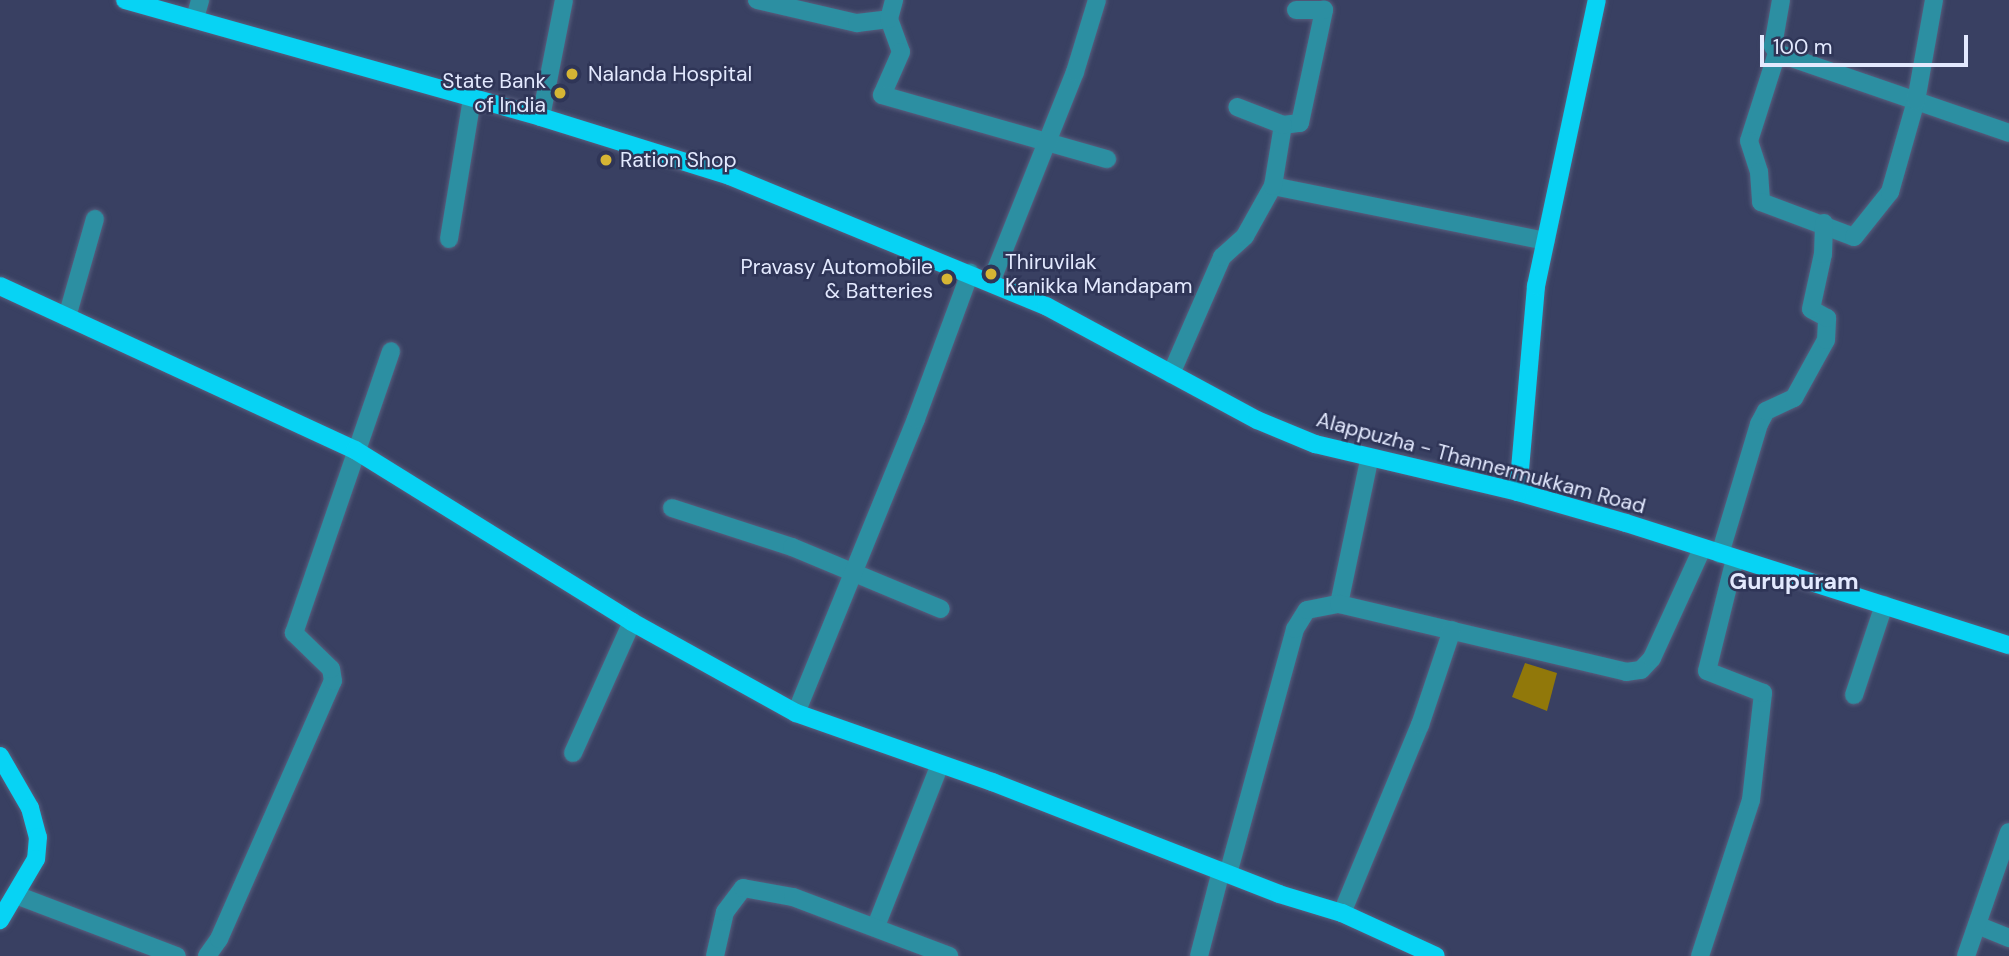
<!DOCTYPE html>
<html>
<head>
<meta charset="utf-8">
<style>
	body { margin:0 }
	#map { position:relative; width:2009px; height:956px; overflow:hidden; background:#394062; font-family:"DM Sans",sans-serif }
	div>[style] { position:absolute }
	.water>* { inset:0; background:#91780a }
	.roads { filter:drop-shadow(0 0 2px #585e7e) drop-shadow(0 0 2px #585e7e) }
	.minor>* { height:18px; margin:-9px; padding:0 9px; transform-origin:9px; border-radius:9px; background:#2c8fa2 }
	.major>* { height:18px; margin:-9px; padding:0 9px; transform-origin:9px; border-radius:9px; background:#07d3f4 }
	.dots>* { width:19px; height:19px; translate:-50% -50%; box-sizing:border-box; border:4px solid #2f3557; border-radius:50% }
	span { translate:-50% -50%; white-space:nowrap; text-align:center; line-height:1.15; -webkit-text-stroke:5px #2f3557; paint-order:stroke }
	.poi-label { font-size:21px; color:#e3e9fe }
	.left { translate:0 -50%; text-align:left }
	.right { translate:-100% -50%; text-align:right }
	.street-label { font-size:21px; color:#e3e9fe }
	.neighbourhood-label { font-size:23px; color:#e3e9fe; font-weight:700 }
	.scale { position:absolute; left:1760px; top:35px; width:208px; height:32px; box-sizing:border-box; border:4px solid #e3e9fe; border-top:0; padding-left:9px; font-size:21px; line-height:24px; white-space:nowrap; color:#e3e9fe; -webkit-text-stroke:5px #2f3557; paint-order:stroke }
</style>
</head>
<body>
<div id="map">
	<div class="water">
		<i style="clip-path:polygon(1525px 663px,1557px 673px,1547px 711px,1512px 697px)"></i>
	</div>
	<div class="roads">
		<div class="minor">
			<i style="left:757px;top:0;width:103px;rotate:13deg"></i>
			<i style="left:857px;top:23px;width:32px;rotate:-7deg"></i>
			<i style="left:889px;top:19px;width:35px;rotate:70deg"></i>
			<i style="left:901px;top:52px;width:47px;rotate:113.8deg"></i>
			<i style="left:882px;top:95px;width:234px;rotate:15.9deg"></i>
			<i style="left:1781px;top:0;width:47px;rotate:99.9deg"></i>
			<i style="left:1773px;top:46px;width:8px;rotate:60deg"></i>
			<i style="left:1777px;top:53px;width:245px;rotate:19deg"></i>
			<i style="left:195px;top:18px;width:19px;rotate:-74deg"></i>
			<i style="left:889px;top:19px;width:20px;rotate:-75deg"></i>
			<i style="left:1777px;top:53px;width:92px;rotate:107.7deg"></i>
			<i style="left:1749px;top:141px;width:33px;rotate:72deg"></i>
			<i style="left:1759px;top:172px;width:30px;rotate:86deg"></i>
			<i style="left:1761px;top:202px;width:99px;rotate:20.6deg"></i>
			<i style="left:1854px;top:237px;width:58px;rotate:-51.3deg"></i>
			<i style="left:1890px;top:192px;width:95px;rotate:-74.1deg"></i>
			<i style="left:1916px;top:101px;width:103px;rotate:-79.9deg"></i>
			<i style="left:541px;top:117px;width:119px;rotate:-78.9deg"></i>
			<i style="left:1283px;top:125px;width:17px;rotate:-7deg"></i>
			<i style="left:1300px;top:123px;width:116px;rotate:-78deg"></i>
			<i style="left:1324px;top:10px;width:28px;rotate:180deg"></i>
			<i style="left:1273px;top:186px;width:278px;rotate:11.4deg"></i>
			<i style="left:449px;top:239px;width:143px;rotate:-80.7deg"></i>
			<i style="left:991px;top:282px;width:226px;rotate:-68.2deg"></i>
			<i style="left:1075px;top:72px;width:75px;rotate:-73deg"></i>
			<i style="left:67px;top:317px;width:102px;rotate:-74.1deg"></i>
			<i style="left:1171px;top:374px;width:128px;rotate:-66.4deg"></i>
			<i style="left:1222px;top:257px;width:31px;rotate:-42deg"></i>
			<i style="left:1245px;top:236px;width:57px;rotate:-60.8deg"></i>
			<i style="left:1273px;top:186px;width:62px;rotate:-80.7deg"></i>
			<i style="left:1283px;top:125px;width:49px;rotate:-158.6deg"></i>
			<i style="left:672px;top:508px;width:126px;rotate:18deg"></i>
			<i style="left:792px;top:547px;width:161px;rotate:22.6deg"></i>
			<i style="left:1720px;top:554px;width:136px;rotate:-73.3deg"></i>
			<i style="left:1759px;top:424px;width:15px;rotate:-62deg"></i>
			<i style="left:1766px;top:411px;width:31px;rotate:-25deg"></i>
			<i style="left:1794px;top:398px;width:66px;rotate:-61.1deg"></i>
			<i style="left:1826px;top:340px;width:22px;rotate:-87deg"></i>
			<i style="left:1827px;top:318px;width:18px;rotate:-151deg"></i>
			<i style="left:1811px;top:309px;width:56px;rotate:-77.7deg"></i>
			<i style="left:1823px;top:254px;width:31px;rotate:-88deg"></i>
			<i style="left:1339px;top:604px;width:147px;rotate:-78.2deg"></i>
			<i style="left:1854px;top:695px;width:95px;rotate:-71.6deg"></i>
			<i style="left:796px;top:713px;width:318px;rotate:-67.8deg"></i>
			<i style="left:916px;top:419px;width:156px;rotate:-69.7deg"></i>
			<i style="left:573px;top:753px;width:144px;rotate:-65.8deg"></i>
			<i style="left:1228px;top:874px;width:254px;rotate:-74.7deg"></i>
			<i style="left:1295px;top:629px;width:22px;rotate:-58deg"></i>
			<i style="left:1307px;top:610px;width:33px;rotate:-11deg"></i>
			<i style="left:1339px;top:604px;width:295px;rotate:13.3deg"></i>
			<i style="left:1626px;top:672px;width:15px;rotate:-8deg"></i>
			<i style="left:1641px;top:670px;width:16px;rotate:-47deg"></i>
			<i style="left:1652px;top:658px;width:120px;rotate:-65.4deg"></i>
			<i style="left:16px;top:895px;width:172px;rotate:20.8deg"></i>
			<i style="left:1342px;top:913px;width:204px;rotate:-67.5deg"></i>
			<i style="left:1420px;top:725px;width:100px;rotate:-71.4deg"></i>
			<i style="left:1977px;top:925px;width:35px;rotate:22deg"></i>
			<i style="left:876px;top:926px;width:171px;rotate:-68.4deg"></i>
			<i style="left:207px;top:956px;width:21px;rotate:-55deg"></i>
			<i style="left:219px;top:939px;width:282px;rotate:-66.2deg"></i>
			<i style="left:333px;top:681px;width:12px;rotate:-99deg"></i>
			<i style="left:331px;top:669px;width:52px;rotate:-135.8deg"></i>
			<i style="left:294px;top:633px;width:298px;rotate:-71deg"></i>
			<i style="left:715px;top:956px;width:45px;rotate:-77.2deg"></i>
			<i style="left:725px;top:912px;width:30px;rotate:-53deg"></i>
			<i style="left:743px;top:888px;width:51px;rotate:10.2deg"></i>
			<i style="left:793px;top:897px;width:167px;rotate:20.7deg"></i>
			<i style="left:1199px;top:956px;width:88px;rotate:-75.5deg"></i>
			<i style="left:1700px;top:956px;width:164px;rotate:-71.9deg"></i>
			<i style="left:1751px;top:800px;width:108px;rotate:-83.6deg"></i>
			<i style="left:1763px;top:693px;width:60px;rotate:-158.6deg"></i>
			<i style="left:1707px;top:671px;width:115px;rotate:-76deg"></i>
			<i style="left:1966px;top:956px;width:131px;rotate:-70.9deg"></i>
		</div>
		<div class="major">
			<i style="left:125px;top:0;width:432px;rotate:15.7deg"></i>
			<i style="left:541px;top:117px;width:198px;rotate:17.3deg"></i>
			<i style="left:730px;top:176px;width:342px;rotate:22.4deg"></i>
			<i style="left:1046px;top:306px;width:240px;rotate:28.4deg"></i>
			<i style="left:1257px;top:420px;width:63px;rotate:22.5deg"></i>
			<i style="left:1315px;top:444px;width:209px;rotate:13.3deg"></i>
			<i style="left:1518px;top:492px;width:112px;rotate:16deg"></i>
			<i style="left:1626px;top:523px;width:402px;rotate:17.7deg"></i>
			<i style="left:0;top:286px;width:391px;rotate:24.8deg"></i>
			<i style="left:355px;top:450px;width:326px;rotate:31.8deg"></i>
			<i style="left:632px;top:622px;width:188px;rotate:29deg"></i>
			<i style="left:796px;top:713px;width:208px;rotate:19.4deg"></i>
			<i style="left:992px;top:782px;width:308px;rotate:21.3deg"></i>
			<i style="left:1279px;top:894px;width:66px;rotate:16.8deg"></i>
			<i style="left:1342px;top:913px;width:103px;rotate:24.6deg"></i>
			<i style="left:1518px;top:492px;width:207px;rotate:-85deg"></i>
			<i style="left:1536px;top:286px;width:292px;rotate:-78deg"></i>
			<i style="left:0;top:756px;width:60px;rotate:60deg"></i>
			<i style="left:30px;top:808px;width:30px;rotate:75deg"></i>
			<i style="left:38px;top:837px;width:22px;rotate:95deg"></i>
			<i style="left:36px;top:859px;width:71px;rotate:120.5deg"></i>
		</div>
	</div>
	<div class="dots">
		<i style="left:572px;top:74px;background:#d6b534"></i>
		<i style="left:560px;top:93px;background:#d6b534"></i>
		<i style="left:606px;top:160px;background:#d6b534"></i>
		<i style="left:991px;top:274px;background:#d6b534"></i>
		<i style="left:947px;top:279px;background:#d6b534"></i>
	</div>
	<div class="poi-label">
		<span class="left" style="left:588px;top:74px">Nalanda Hospital</span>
		<span class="right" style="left:546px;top:93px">State Bank<br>of India</span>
		<span class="left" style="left:620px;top:160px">Ration Shop</span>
		<span class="left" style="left:1005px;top:274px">Thiruvilak<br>Kanikka Mandapam</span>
		<span class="right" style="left:933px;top:279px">Pravasy Automobile<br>&amp; Batteries</span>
	</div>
	<div class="street-label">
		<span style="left:1481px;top:463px;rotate:15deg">Alappuzha - Thannermukkam Road</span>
	</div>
	<div class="neighbourhood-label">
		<span style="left:1794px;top:581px">Gurupuram</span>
	</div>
	<div class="scale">100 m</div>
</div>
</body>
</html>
